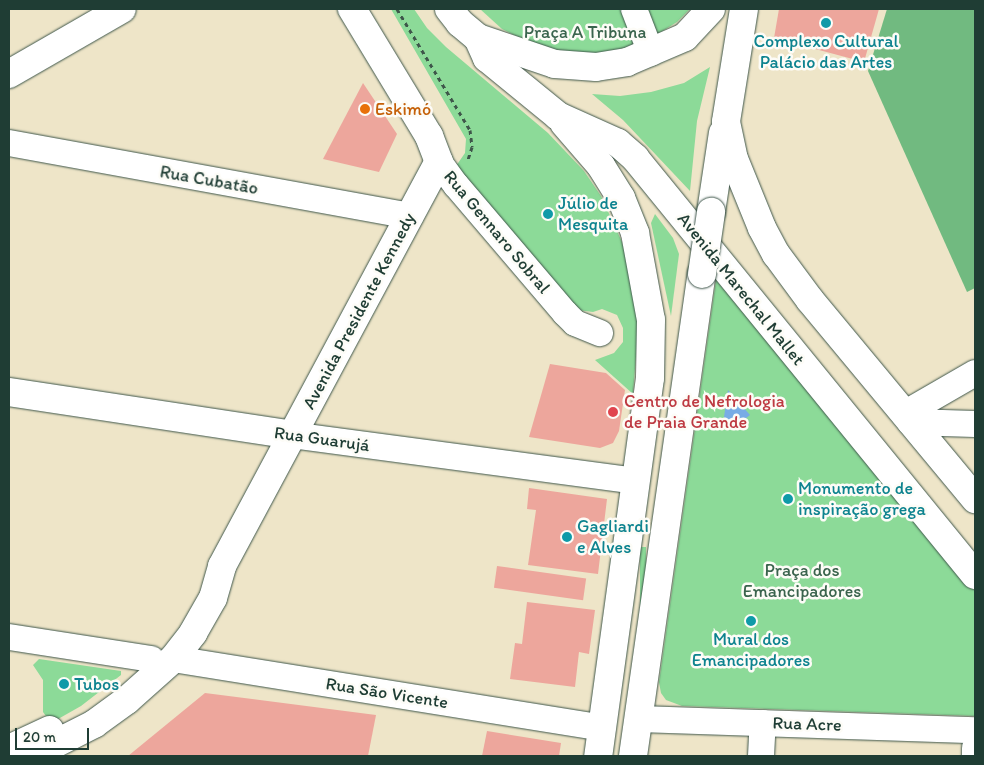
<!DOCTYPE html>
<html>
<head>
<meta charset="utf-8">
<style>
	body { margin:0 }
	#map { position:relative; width:984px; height:765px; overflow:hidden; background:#eee5c8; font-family:Itim,sans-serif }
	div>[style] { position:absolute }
	.green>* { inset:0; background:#8cda98; transform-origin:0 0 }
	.forest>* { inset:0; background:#71ba80 }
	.water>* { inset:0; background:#78ace5 }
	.building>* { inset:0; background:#eda69c; transform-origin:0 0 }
	.path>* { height:3px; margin-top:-1.5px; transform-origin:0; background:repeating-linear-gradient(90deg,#3e564a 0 4px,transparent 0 8px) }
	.roads { filter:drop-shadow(0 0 1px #3e564a) drop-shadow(0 0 1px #3e564a) }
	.minor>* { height:26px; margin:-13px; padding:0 13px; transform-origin:13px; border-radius:13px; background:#fff }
	.major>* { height:28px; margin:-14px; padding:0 14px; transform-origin:14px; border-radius:14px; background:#fff }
	.bridges { filter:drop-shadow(0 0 1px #3e564a) drop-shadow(0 0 1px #3e564a) }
	.major-bridge>* { height:28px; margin:-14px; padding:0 14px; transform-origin:14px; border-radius:14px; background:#fff }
	.dots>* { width:14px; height:14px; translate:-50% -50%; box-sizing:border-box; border:2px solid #fdfcf7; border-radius:50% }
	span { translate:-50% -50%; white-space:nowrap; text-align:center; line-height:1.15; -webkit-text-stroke:5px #fdfcf7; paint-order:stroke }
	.park-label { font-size:18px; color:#3a644d }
	.culture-label { font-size:18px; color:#0d838f }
	.left { translate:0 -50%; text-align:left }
	.food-label { font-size:18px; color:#c56008 }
	.street-label { font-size:18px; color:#1f3d34 }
	.health-label { font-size:18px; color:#be3a42 }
	.frame { position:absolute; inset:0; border:10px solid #1f3d34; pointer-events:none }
	.scale { position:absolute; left:15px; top:728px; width:74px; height:22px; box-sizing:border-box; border:2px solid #1f3d34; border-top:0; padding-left:6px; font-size:15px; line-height:18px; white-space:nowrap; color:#1f3d34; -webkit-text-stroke:4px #fdfcf7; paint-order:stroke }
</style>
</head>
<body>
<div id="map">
	<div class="green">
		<i style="clip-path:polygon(391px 9px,414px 9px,427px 28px,446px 47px,548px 133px,584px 171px,601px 196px,622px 242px,634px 286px,638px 331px,633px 394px,595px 360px,614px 353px,623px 342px,623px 328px,617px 315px,602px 309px,593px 312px,578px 310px,456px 166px,465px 153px,466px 139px)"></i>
		<i style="clip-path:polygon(480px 9px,690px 9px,677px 22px,645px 42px,609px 53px,572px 55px,535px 46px,502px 29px)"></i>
		<i style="clip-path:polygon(710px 67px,697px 121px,690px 191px,623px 120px,592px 94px,620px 96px,651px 92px,684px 83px)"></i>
		<i style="clip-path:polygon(655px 214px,673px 238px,679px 254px,671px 316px,651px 223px)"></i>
		<i style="clip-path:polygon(716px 280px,975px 591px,975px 716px,682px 706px,666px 700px,661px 693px,659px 682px)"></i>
		<i style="left:640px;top:547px;width:6px;height:160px"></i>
		<i style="clip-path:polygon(39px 659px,121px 671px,121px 675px,81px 706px,51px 723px,43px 712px,43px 680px,33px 665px)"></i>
	</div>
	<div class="forest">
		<i style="clip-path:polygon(887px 9px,975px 9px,975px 288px,967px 292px,868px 71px)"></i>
	</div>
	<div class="water">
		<i style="clip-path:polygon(728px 390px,750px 415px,732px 429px,724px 417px)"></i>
	</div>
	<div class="building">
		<i style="clip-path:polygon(779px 9px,879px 9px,864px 62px,774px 38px)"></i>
		<i style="clip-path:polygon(363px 83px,397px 134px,379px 172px,323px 159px)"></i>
		<i style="clip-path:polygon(550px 364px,606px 373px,625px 390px,619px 431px,613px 443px,600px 448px,529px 437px)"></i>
		<i style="clip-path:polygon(529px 488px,607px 499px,598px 574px,528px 565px,536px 510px,527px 509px)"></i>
		<i style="left:497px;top:566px;width:90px;height:22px;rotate:8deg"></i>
		<i style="clip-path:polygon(527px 602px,595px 610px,589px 654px,579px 652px,575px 687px,510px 679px,515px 643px,522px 644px)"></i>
		<i style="clip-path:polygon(205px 693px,376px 715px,368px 756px,128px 756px)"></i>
		<i style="clip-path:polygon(487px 731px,561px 743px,559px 756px,482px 756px)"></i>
	</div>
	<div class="path">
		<i style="left:397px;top:9px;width:141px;rotate:58.9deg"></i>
		<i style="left:470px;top:130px;width:17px;rotate:83deg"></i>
		<i style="left:472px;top:147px;width:13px;rotate:108deg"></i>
	</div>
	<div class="roads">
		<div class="minor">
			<i style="left:634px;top:9px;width:47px;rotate:68.9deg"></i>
			<i style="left:9px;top:143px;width:408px;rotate:10.3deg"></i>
			<i style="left:439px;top:162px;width:29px;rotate:54deg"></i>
			<i style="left:456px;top:185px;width:168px;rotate:49.6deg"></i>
			<i style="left:565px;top:313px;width:14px;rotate:45deg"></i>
			<i style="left:575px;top:323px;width:27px;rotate:22deg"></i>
			<i style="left:904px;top:414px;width:82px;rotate:-30deg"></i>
			<i style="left:910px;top:422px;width:65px;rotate:1.8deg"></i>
			<i style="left:292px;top:435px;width:347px;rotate:7.6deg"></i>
			<i style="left:9px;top:637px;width:144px;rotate:8.8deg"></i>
			<i style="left:173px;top:659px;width:435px;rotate:9.1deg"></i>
			<i style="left:639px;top:719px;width:336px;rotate:1.9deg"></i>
			<i style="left:761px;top:756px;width:33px;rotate:-87deg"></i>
			<i style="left:975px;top:756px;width:8px;rotate:-90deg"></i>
		</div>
		<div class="major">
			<i style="left:449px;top:9px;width:18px;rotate:52deg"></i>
			<i style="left:460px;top:23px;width:23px;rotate:40deg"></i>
			<i style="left:478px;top:38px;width:81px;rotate:18.7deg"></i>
			<i style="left:555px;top:64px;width:41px;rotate:4.2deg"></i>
			<i style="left:596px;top:67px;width:31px;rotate:-9deg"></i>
			<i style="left:627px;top:62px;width:63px;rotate:-23.3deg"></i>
			<i style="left:685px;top:37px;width:38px;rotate:-47deg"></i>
			<i style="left:744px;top:9px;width:114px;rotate:99.1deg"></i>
			<i style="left:726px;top:122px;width:38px;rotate:78deg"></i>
			<i style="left:734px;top:159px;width:74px;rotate:67.9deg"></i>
			<i style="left:762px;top:228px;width:30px;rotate:62deg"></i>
			<i style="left:776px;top:254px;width:57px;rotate:53.5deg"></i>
			<i style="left:810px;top:300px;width:259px;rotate:50.3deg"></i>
			<i style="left:478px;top:38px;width:22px;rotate:66deg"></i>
			<i style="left:487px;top:58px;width:92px;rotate:39.2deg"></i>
			<i style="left:558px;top:116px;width:66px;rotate:24.2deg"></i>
			<i style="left:618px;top:143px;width:23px;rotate:41deg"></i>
			<i style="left:635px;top:158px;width:538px;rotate:50.81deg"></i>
			<i style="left:9px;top:74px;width:130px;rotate:-29.9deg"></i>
			<i style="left:564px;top:123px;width:57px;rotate:49.3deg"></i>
			<i style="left:601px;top:166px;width:38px;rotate:58deg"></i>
			<i style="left:621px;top:198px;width:38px;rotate:68deg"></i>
			<i style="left:635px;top:233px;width:88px;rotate:79.6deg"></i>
			<i style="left:651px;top:320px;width:58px;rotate:91deg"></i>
			<i style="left:650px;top:378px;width:382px;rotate:97.8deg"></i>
			<i style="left:711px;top:212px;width:80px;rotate:-81.4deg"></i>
			<i style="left:9px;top:392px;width:286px;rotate:8.6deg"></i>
			<i style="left:9px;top:749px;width:45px;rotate:-24.9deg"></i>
			<i style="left:31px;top:756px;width:71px;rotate:-26.9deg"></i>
			<i style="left:94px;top:724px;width:41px;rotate:-36deg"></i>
			<i style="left:127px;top:700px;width:62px;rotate:-41.7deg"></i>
			<i style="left:173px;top:659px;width:33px;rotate:-52deg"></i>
			<i style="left:193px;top:633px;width:40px;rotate:-60.3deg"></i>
			<i style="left:213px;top:598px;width:33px;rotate:-74deg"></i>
			<i style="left:222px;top:566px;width:459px;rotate:-61.8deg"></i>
			<i style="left:439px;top:162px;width:28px;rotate:-111deg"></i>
			<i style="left:429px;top:136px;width:149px;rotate:-121.2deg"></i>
			<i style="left:633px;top:756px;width:487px;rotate:-81.9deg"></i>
		</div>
	</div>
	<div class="bridges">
		<div class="major-bridge">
			<i style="left:702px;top:274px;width:63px;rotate:-81.7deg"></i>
		</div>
	</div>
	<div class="dots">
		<i style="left:826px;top:23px;background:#0f9aa8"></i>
		<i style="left:365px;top:109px;background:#e8710a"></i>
		<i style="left:548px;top:214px;background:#0f9aa8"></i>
		<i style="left:613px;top:412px;background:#e0444e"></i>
		<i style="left:788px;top:499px;background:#0f9aa8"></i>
		<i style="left:567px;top:537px;background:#0f9aa8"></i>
		<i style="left:751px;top:621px;background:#0f9aa8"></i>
		<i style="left:64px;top:684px;background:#0f9aa8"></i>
	</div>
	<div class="park-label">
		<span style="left:585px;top:32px">Praça A Tribuna</span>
		<span style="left:802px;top:581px">Praça dos<br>Emancipadores</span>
	</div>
	<div class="culture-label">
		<span style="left:826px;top:52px">Complexo Cultural<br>Palácio das Artes</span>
		<span class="left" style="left:558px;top:214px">Júlio de<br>Mesquita</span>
		<span class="left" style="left:798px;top:499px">Monumento de<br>inspiração grega</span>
		<span class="left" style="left:577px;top:537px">Gagliardi<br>e Alves</span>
		<span style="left:751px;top:650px">Mural dos<br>Emancipadores</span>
		<span class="left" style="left:74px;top:684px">Tubos</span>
	</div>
	<div class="food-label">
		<span class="left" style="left:375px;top:109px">Eskimó</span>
	</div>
	<div class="street-label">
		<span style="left:209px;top:180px;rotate:10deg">Rua Cubatão</span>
		<span style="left:497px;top:232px;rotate:50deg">Rua Gennaro Sobral</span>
		<span style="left:741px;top:289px;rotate:51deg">Avenida Marechal Mallet</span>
		<span style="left:359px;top:311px;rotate:-62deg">Avenida Presidente Kennedy</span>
		<span style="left:322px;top:439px;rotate:8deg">Rua Guarujá</span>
		<span style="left:387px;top:693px;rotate:9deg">Rua São Vicente</span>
		<span style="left:807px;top:724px;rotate:2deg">Rua Acre</span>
	</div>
	<div class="health-label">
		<span class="left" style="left:624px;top:412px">Centro de Nefrologia<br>de Praia Grande</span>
	</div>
	<div class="frame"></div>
	<div class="scale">20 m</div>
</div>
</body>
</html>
